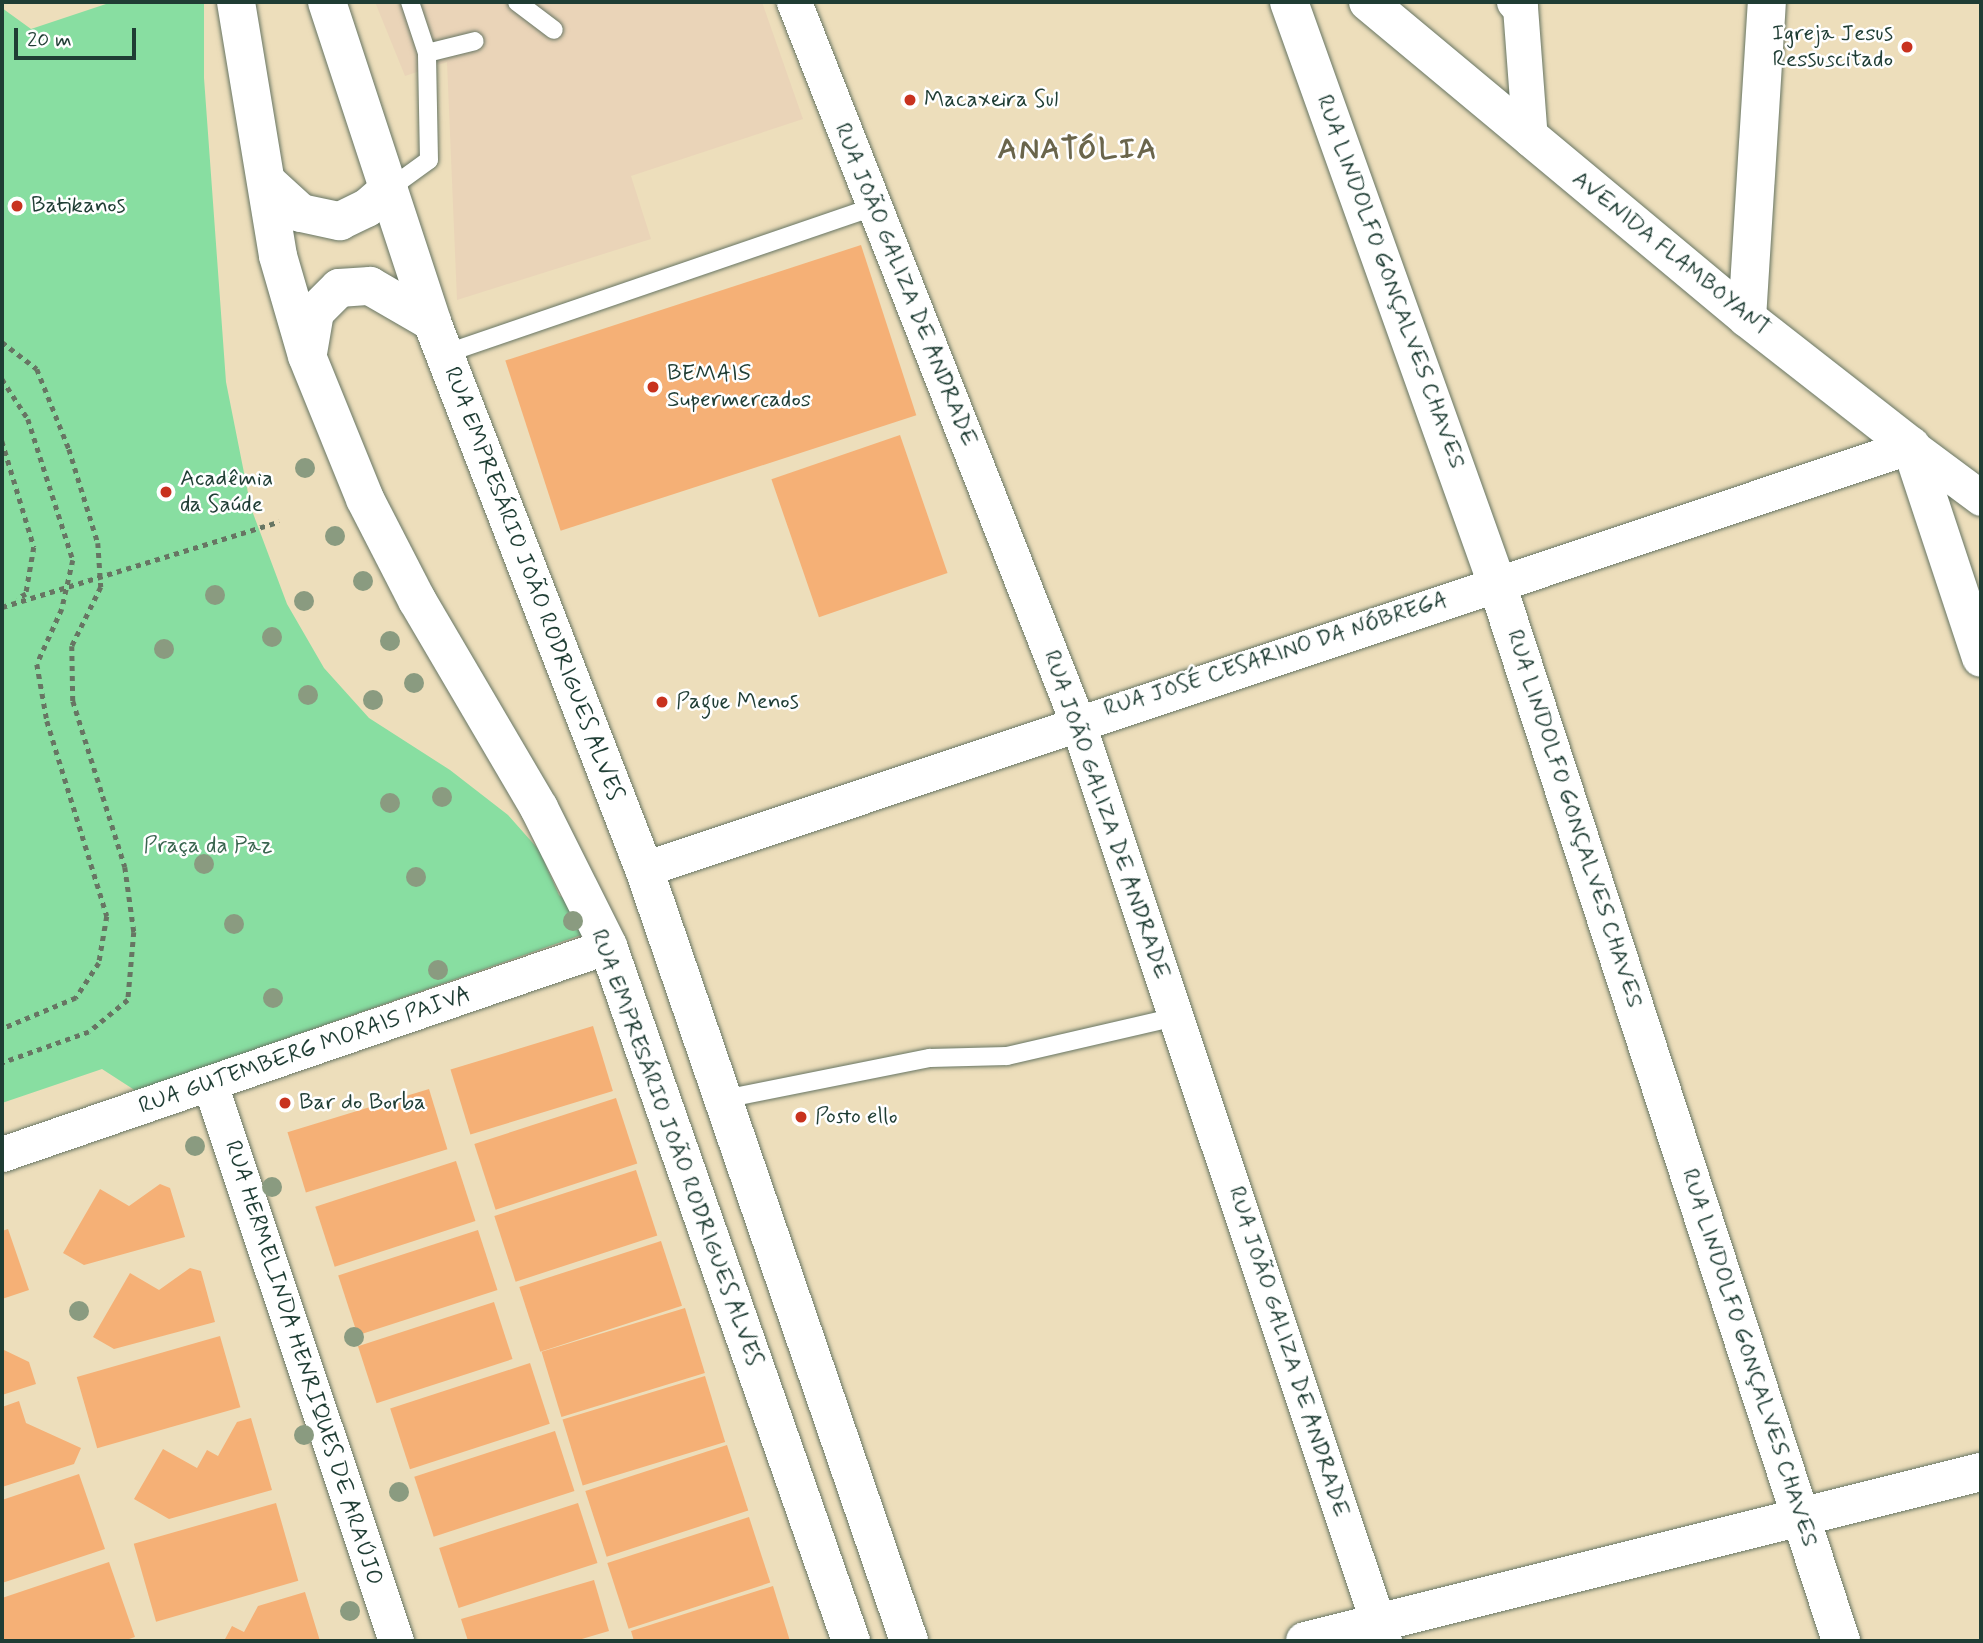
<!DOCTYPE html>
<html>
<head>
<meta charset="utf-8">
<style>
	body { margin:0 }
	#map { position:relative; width:1983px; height:1643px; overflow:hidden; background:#eddebb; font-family:Mynerve,sans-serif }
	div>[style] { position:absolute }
	.built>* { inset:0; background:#ead4b8 }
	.green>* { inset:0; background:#88dea1 }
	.building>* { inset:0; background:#f5b076; transform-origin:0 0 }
	.path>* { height:4.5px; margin-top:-2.25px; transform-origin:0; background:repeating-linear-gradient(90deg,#677563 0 5px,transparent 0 10px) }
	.roads { filter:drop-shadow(0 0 2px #677563) drop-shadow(0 0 2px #677563) }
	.lane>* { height:18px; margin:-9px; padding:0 9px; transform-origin:9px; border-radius:9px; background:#fff }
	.street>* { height:35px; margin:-17.5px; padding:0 17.5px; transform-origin:17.5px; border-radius:17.5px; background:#fff }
	.secondary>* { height:38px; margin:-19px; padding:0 19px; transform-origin:19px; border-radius:19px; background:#fff }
	.primary>* { height:38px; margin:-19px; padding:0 19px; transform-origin:19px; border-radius:19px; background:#fff }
	.trees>* { width:20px; height:20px; margin:-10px; border-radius:50%; background:#8a9b80 }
	.dots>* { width:19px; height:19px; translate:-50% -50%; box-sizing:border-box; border:4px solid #fff; border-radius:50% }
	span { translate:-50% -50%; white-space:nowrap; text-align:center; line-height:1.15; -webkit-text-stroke:5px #fff; paint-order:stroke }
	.poi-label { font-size:23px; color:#1f3d34 }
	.right { translate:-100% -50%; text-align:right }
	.left { translate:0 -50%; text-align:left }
	.street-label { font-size:23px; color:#1f3d34 }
	.park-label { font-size:23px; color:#39654f }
	.district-label { font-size:30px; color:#6a654b; font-weight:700; letter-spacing:2px }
	.frame { position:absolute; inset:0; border:4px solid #1f3d34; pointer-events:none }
	.scale { position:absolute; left:14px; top:28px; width:122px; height:32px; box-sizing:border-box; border:4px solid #1f3d34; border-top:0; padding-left:9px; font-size:21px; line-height:24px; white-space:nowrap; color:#1f3d34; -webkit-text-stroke:5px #fff; paint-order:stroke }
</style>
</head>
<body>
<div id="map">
	<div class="built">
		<i style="clip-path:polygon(375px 2px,762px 2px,803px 119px,631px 176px,651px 239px,457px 300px,447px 62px,405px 76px)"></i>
	</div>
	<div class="green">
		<i style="clip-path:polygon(112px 2px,204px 2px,204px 78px,226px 382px,251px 508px,287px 604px,324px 668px,369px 718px,450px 770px,508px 815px,539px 850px,559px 895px,580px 912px,584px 934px,136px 1091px,102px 1069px,2px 1103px,2px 8px,31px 29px)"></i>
	</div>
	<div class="building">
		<i style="left:861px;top:245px;width:179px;height:374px;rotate:72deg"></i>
		<i style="left:900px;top:435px;width:146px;height:136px;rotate:71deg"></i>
		<i style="left:593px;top:1026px;width:68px;height:149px;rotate:73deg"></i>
		<i style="left:429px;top:1089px;width:63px;height:148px;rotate:73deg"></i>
		<i style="left:616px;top:1098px;width:69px;height:149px;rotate:72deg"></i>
		<i style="left:456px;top:1161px;width:63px;height:148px;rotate:72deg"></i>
		<i style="left:636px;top:1170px;width:69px;height:149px;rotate:72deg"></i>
		<i style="clip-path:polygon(160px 1184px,170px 1188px,185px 1237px,84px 1265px,63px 1253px,100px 1189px,129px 1206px)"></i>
		<i style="clip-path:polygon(8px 1229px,29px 1290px,2px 1299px,2px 1231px)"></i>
		<i style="left:478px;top:1230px;width:63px;height:147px;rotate:72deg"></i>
		<i style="left:661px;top:1241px;width:68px;height:149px;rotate:72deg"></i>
		<i style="clip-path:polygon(190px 1268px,201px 1271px,215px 1322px,114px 1349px,93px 1337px,130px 1273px,159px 1290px)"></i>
		<i style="left:494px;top:1302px;width:60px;height:143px;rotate:72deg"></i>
		<i style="left:685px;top:1308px;width:68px;height:150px;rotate:73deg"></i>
		<i style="left:220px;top:1336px;width:74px;height:149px;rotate:74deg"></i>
		<i style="clip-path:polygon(2px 1349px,29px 1362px,36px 1384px,2px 1395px)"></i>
		<i style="left:530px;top:1363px;width:64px;height:147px;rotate:72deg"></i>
		<i style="left:705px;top:1376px;width:69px;height:149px;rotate:73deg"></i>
		<i style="clip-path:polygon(19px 1401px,26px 1423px,81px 1448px,74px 1464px,2px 1487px,2px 1407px)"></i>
		<i style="clip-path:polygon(251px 1418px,272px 1490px,169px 1519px,134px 1499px,163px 1449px,197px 1468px,207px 1450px,218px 1456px,237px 1422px)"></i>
		<i style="left:555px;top:1431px;width:63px;height:148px;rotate:72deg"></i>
		<i style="left:727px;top:1445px;width:69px;height:149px;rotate:72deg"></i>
		<i style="clip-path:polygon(79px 1474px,105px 1549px,2px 1583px,2px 1500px)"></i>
		<i style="left:276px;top:1503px;width:81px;height:148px;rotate:74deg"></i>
		<i style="left:578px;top:1503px;width:63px;height:146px;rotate:72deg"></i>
		<i style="left:749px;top:1517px;width:69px;height:149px;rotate:72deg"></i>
		<i style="clip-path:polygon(109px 1562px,135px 1637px,123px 1641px,2px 1641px,2px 1598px)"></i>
		<i style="clip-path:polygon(594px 1580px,609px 1631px,575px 1641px,468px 1641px,461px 1619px)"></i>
		<i style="clip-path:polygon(773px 1586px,790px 1641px,634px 1641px,631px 1631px)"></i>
		<i style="clip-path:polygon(305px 1592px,320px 1641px,224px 1641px,232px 1626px,244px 1632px,258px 1606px)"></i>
	</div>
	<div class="path">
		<i style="left:2px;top:342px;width:44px;rotate:37.6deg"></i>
		<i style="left:37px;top:369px;width:86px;rotate:68.2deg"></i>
		<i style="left:69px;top:449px;width:98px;rotate:72.9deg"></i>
		<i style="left:98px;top:543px;width:44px;rotate:86.1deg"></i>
		<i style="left:101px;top:587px;width:66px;rotate:116.2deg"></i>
		<i style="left:72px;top:646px;width:55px;rotate:89deg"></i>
		<i style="left:73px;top:701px;width:174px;rotate:72.6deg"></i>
		<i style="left:125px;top:867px;width:66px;rotate:82.1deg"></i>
		<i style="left:134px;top:932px;width:68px;rotate:95deg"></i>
		<i style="left:128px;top:1000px;width:50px;rotate:140.6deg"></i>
		<i style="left:89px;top:1032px;width:92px;rotate:160.4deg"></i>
		<i style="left:2px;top:379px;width:48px;rotate:57deg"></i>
		<i style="left:28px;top:419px;width:148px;rotate:72.3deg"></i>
		<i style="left:73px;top:560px;width:50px;rotate:102.7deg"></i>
		<i style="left:62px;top:609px;width:60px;rotate:114.4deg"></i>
		<i style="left:37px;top:664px;width:58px;rotate:80deg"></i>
		<i style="left:47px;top:721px;width:204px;rotate:72.9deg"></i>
		<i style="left:107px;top:916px;width:48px;rotate:99.7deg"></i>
		<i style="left:99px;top:963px;width:42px;rotate:123.3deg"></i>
		<i style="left:76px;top:998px;width:80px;rotate:157.3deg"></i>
		<i style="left:2px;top:441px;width:111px;rotate:73.2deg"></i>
		<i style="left:34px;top:547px;width:48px;rotate:99.7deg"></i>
		<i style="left:26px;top:594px;width:10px;rotate:151deg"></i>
		<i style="left:2px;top:607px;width:290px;rotate:-17.1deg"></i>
	</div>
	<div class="roads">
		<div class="lane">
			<i style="left:517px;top:2px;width:46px;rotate:37.1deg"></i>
			<i style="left:427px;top:53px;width:49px;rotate:-14deg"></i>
			<i style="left:389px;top:189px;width:49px;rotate:-35.9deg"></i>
			<i style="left:429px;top:160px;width:107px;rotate:-91.1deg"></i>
			<i style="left:427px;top:53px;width:54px;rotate:-108.4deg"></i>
			<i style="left:444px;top:354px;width:454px;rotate:-18.9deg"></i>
			<i style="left:724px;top:1099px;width:210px;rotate:-11.3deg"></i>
			<i style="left:930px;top:1058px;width:77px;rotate:-1.5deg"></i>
			<i style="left:1007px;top:1056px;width:173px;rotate:-13deg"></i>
		</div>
		<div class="street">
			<i style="left:794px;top:2px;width:773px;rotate:68.52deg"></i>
			<i style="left:1077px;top:721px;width:970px;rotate:71.55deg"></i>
			<i style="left:1514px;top:2px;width:8px;rotate:40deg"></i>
			<i style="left:1520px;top:7px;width:132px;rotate:85.7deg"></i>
			<i style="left:644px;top:869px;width:1336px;rotate:-18.46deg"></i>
			<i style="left:1911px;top:446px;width:87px;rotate:36.6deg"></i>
			<i style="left:210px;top:1084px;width:587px;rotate:71.53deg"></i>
			<i style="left:2px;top:1154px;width:641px;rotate:-18.94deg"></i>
		</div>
		<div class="secondary">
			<i style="left:1289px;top:2px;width:615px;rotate:70.33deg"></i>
			<i style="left:1496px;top:581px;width:1115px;rotate:71.97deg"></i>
			<i style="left:1368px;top:2px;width:493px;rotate:39.8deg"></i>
			<i style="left:1747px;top:318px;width:208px;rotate:38deg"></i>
			<i style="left:1911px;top:446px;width:223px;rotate:71.7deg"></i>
			<i style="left:1747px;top:318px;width:317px;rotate:-86.4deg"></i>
			<i style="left:1305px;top:1641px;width:697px;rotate:-14.04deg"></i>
		</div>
		<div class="primary">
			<i style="left:236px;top:2px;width:257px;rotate:80.6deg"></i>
			<i style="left:278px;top:256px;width:104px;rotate:73.8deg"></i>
			<i style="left:307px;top:356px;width:154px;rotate:67.9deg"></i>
			<i style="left:365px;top:499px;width:114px;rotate:62.8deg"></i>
			<i style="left:417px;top:600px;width:241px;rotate:59.6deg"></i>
			<i style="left:539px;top:808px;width:154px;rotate:63.4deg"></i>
			<i style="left:608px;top:946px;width:736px;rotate:70.73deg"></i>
			<i style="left:327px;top:2px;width:337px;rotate:71.8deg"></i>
			<i style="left:432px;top:322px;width:587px;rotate:68.82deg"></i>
			<i style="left:644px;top:869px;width:816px;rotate:71.05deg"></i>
			<i style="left:267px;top:182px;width:46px;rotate:42.4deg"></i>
			<i style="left:301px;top:213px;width:40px;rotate:12deg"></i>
			<i style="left:340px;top:221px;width:30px;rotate:-26deg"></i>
			<i style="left:367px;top:208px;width:29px;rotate:-41deg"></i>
			<i style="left:308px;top:353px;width:42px;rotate:-80.3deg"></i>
			<i style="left:315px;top:312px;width:34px;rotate:-45deg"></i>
			<i style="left:339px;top:288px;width:31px;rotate:-4deg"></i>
			<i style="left:370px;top:286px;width:72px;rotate:30.1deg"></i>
		</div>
	</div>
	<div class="trees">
		<i style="left:305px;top:468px"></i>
		<i style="left:335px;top:536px"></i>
		<i style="left:363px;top:581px"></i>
		<i style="left:215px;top:595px"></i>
		<i style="left:304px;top:601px"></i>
		<i style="left:272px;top:637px"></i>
		<i style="left:390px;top:641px"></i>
		<i style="left:164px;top:649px"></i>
		<i style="left:414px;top:683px"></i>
		<i style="left:308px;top:695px"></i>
		<i style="left:373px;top:700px"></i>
		<i style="left:442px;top:797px"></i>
		<i style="left:390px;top:803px"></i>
		<i style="left:204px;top:864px"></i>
		<i style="left:416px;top:877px"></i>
		<i style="left:573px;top:921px"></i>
		<i style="left:234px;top:924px"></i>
		<i style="left:438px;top:970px"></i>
		<i style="left:273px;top:998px"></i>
		<i style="left:195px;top:1146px"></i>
		<i style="left:272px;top:1187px"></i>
		<i style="left:79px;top:1311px"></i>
		<i style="left:354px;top:1337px"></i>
		<i style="left:304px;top:1435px"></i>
		<i style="left:399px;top:1492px"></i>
		<i style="left:350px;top:1611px"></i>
	</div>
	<div class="dots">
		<i style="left:1907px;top:47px;background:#c8321e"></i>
		<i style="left:910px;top:100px;background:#c8321e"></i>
		<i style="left:17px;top:206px;background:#c8321e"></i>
		<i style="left:653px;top:387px;background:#c8321e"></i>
		<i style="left:166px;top:492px;background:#c8321e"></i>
		<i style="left:662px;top:702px;background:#c8321e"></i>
		<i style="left:285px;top:1103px;background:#c8321e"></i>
		<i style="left:801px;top:1117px;background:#c8321e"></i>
	</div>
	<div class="poi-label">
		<span class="right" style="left:1893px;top:47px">Igreja Jesus<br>Ressuscitado</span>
		<span class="left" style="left:924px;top:100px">Macaxeira Sul</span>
		<span class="left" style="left:31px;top:206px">Batikanos</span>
		<span class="left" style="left:667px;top:387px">BEMAIS<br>Supermercados</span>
		<span class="left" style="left:180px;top:492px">Acadêmia<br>da Saúde</span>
		<span class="left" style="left:676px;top:702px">Pague Menos</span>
		<span class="left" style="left:299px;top:1103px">Bar do Borba</span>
		<span class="left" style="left:815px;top:1117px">Posto ello</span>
	</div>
	<div class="street-label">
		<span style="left:1671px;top:254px;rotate:39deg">AVENIDA FLAMBOYANT</span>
		<span style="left:1390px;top:282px;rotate:70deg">RUA LINDOLFO GONÇALVES CHAVES</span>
		<span style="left:905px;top:285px;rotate:68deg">RUA JOÃO GALIZA DE ANDRADE</span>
		<span style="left:533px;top:584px;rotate:69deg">RUA EMPRESÁRIO JOÃO RODRIGUES ALVES</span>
		<span style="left:1276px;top:655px;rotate:-18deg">RUA JOSÉ CESARINO DA NÓBREGA</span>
		<span style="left:1106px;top:815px;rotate:71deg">RUA JOÃO GALIZA DE ANDRADE</span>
		<span style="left:1574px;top:819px;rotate:72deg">RUA LINDOLFO GONÇALVES CHAVES</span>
		<span style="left:305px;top:1051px;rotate:-19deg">RUA GUTEMBERG MORAIS PAIVA</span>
		<span style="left:676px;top:1148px;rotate:70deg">RUA EMPRESÁRIO JOÃO RODRIGUES ALVES</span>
		<span style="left:1288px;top:1352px;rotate:72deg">RUA JOÃO GALIZA DE ANDRADE</span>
		<span style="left:1749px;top:1358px;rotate:72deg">RUA LINDOLFO GONÇALVES CHAVES</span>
		<span style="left:303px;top:1363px;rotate:72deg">RUA HERMELINDA HENRIQUES DE ARAÚJO</span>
	</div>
	<div class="park-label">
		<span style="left:208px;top:846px">Praça da Paz</span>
	</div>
	<div class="district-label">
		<span style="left:1078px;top:150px">ANATÓLIA</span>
	</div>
	<div class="frame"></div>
	<div class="scale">20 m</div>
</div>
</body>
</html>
